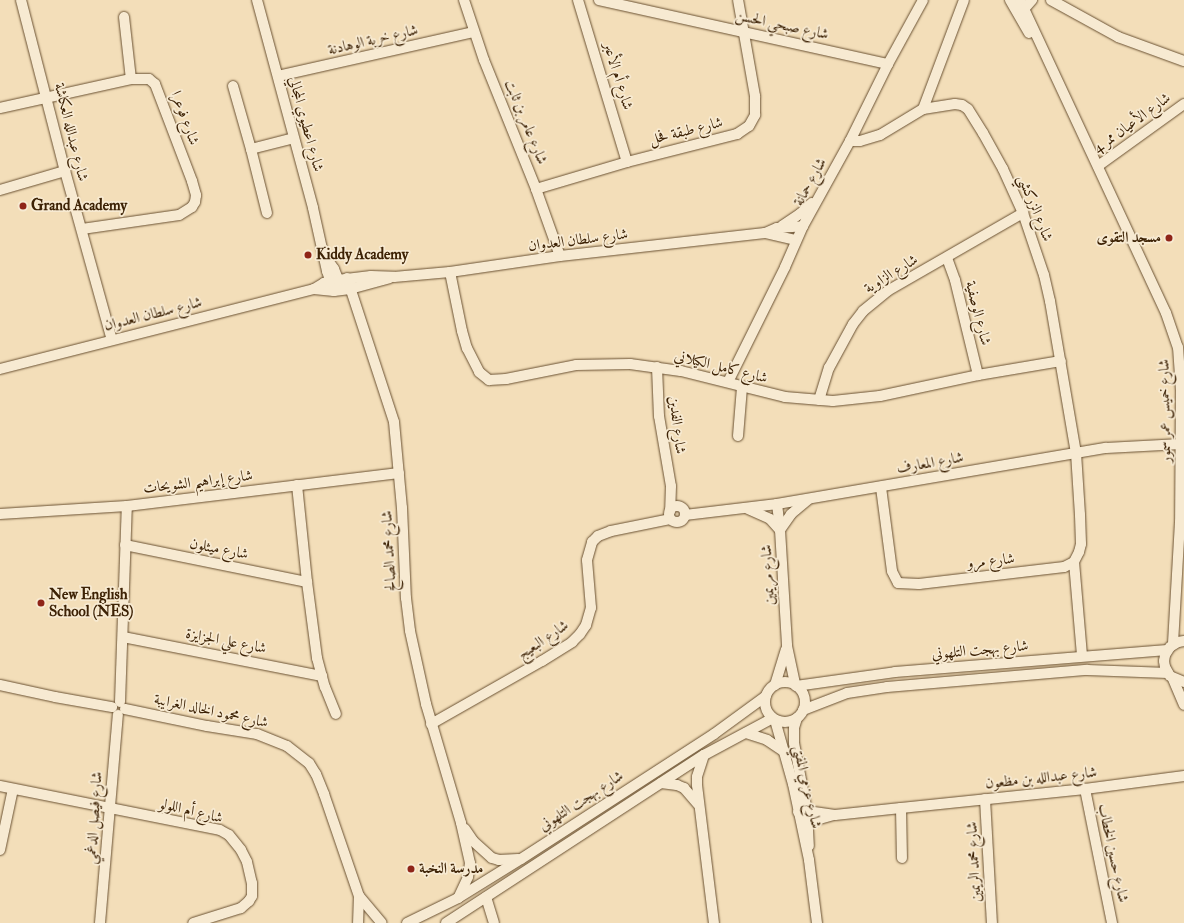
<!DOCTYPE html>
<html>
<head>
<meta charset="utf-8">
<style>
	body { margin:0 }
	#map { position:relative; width:1184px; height:923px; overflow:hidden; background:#f3deb9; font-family:"IM FELL Double Pica",Amiri,serif }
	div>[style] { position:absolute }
	.roads { filter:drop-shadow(0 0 1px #6a5132) drop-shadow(0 0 1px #6a5132) }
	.minor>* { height:10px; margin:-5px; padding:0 5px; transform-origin:5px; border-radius:5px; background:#f7ead2 }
	.minor>.ring { margin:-5px; padding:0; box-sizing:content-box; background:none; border:10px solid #f7ead2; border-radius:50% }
	.dots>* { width:11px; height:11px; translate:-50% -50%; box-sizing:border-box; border:2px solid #f7ead2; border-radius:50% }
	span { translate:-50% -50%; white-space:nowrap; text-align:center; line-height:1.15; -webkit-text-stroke:3.5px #f7ead2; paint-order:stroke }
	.street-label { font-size:15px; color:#3d2205 }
	.poi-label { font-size:15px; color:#3d2205; font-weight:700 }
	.left { translate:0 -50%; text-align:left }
	.right { translate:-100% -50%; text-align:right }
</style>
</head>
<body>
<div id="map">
	<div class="roads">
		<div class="minor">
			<i style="left:21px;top:0;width:177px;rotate:75.6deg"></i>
			<i style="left:65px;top:171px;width:175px;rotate:74.5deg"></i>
			<i style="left:257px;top:0;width:215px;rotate:74.9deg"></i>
			<i style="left:313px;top:208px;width:65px;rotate:77.5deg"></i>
			<i style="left:327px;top:271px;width:21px;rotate:71deg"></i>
			<i style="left:464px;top:0;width:63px;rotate:71.6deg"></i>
			<i style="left:484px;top:60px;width:139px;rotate:68deg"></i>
			<i style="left:536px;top:189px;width:71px;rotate:70.3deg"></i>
			<i style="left:578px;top:0;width:169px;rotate:73.2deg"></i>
			<i style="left:599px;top:0;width:296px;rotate:12.5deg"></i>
			<i style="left:1010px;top:0;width:38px;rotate:60deg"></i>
			<i style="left:1020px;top:0;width:345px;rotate:65deg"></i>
			<i style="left:1166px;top:313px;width:36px;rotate:71deg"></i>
			<i style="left:1178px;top:347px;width:43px;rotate:86deg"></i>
			<i style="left:1181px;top:390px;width:132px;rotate:90.4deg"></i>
			<i style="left:1180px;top:522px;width:122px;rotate:93.3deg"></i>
			<i style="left:1051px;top:0;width:77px;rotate:28.9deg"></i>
			<i style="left:1118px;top:37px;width:70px;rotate:20deg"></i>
			<i style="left:1025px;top:8px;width:11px;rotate:-49deg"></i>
			<i style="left:124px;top:17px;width:62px;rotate:83.6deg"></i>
			<i style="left:278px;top:76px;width:201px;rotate:-12.7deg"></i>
			<i style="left:233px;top:86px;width:66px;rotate:74.1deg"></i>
			<i style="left:251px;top:149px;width:44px;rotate:-14.3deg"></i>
			<i style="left:0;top:108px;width:134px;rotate:-12.5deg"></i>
			<i style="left:131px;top:79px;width:18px"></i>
			<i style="left:149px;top:79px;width:8px;rotate:40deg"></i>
			<i style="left:155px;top:84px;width:104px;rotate:69.1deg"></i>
			<i style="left:192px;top:181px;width:15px;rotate:74deg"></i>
			<i style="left:196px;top:195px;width:7px;rotate:98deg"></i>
			<i style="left:195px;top:202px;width:6px;rotate:121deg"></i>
			<i style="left:192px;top:207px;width:15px;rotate:148deg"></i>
			<i style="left:179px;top:215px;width:98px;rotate:171.8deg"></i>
			<i style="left:923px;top:109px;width:116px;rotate:-69.4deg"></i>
			<i style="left:850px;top:141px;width:10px"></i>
			<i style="left:860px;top:141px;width:21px;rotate:-17deg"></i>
			<i style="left:880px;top:135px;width:50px;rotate:-31.2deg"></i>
			<i style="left:923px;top:109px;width:32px;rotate:-9deg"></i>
			<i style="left:955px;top:104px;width:7px;rotate:8deg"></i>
			<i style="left:962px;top:105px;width:7px;rotate:34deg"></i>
			<i style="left:968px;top:109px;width:28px;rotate:58deg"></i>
			<i style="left:983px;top:133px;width:41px;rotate:60.9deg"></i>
			<i style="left:1003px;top:169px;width:48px;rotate:65.6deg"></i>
			<i style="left:1023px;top:213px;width:65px;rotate:71.3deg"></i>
			<i style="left:1044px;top:275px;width:27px;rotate:77deg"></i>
			<i style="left:1050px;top:301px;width:154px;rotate:80.3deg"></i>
			<i style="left:1076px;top:453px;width:62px;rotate:86.3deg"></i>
			<i style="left:1080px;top:515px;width:29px;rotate:88deg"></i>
			<i style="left:1081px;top:544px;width:8px;rotate:104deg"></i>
			<i style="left:1079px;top:552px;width:11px;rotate:117deg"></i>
			<i style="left:1074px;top:562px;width:11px;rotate:153deg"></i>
			<i style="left:1064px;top:567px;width:146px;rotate:173.3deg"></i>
			<i style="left:919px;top:584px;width:21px;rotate:-177deg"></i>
			<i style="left:898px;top:583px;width:13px;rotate:-117deg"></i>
			<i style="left:892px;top:571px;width:85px;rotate:-97.5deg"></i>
			<i style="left:251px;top:149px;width:66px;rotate:76deg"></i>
			<i style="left:1098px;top:166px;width:106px;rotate:-35.8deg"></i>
			<i style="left:536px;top:189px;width:95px;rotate:-16.5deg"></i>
			<i style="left:627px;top:162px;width:114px;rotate:-14.3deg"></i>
			<i style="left:737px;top:134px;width:14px;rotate:-34deg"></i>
			<i style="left:749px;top:126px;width:13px;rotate:-61deg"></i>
			<i style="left:755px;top:115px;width:19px;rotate:-90deg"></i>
			<i style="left:755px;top:96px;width:97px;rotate:-100deg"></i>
			<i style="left:0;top:190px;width:68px;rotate:-16.3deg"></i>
			<i style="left:782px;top:226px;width:22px;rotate:-34deg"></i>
			<i style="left:800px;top:214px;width:16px;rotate:-43deg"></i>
			<i style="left:765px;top:233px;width:32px;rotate:13deg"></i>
			<i style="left:325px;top:256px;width:16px;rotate:55deg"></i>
			<i style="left:334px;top:269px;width:18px;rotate:68deg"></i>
			<i style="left:947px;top:258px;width:23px;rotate:70deg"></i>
			<i style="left:955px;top:280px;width:98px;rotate:76.4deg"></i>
			<i style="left:450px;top:272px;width:60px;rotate:78.5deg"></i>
			<i style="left:462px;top:331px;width:18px;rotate:74deg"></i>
			<i style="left:467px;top:348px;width:27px;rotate:63deg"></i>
			<i style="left:479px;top:372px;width:13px;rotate:39deg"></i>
			<i style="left:489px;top:380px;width:17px;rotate:-3deg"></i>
			<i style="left:506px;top:379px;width:71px;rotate:-11.3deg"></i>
			<i style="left:576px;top:365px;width:54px;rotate:-1.1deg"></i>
			<i style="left:630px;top:364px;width:51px;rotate:7.8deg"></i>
			<i style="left:681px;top:371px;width:107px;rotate:14deg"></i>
			<i style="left:785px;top:397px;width:48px;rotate:4.8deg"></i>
			<i style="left:833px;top:401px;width:47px;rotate:-6.1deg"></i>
			<i style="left:880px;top:396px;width:100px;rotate:-12.1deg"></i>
			<i style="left:978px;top:375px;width:84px;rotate:-9.6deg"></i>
			<i style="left:347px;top:278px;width:151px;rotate:71.9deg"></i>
			<i style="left:394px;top:422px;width:86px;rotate:84.7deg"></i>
			<i style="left:402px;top:508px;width:90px;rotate:87.5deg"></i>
			<i style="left:406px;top:598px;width:33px;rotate:83deg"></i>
			<i style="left:410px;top:631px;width:75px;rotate:77.6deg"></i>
			<i style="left:426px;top:704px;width:124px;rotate:73.6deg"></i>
			<i style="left:461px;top:823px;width:41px;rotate:77.3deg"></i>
			<i style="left:470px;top:863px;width:14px;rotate:98deg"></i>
			<i style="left:468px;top:877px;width:23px;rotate:115deg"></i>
			<i style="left:314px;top:289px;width:20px;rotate:6deg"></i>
			<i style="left:334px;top:291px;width:16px;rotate:-7deg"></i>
			<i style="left:350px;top:289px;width:41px;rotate:-15.4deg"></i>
			<i style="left:657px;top:367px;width:49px;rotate:87.7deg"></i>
			<i style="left:659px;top:416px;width:71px;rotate:80.3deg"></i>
			<i style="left:671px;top:486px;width:25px;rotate:92deg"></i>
			<i style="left:0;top:369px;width:324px;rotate:-14.3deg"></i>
			<i style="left:314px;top:289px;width:12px;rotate:-31deg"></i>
			<i style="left:324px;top:283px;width:14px;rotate:-12deg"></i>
			<i style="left:338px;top:280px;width:33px;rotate:-7deg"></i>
			<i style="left:371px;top:276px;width:23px;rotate:2deg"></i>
			<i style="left:394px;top:277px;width:56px;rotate:-5.1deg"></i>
			<i style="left:450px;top:272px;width:111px;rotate:-8.3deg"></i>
			<i style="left:560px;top:256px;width:206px;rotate:-6.4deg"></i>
			<i style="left:765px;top:233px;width:13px;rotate:-23deg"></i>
			<i style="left:777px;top:228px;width:26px;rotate:-4deg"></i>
			<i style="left:728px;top:382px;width:128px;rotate:-63.6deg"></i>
			<i style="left:785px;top:267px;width:45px;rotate:-66.3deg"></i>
			<i style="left:803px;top:226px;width:97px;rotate:-61.1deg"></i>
			<i style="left:850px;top:141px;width:86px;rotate:-63.7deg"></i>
			<i style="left:888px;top:64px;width:73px;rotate:-61.3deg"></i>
			<i style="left:819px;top:400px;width:34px;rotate:-73deg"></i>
			<i style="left:829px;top:368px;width:50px;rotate:-61.4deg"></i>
			<i style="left:853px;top:324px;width:16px;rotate:-52deg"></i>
			<i style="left:863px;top:311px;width:33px;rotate:-39deg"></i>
			<i style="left:889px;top:290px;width:155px;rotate:-29.9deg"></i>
			<i style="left:738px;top:436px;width:49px;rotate:-85.3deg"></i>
			<i style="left:297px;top:485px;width:98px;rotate:84.1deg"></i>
			<i style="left:307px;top:582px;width:77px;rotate:82.5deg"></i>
			<i style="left:317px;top:658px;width:30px;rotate:75deg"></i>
			<i style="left:325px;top:687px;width:29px;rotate:68deg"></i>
			<i style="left:777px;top:504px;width:26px;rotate:83deg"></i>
			<i style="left:780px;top:530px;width:116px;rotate:86.5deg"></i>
			<i style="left:787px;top:646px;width:40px;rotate:78deg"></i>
			<i class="ring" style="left:669px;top:506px;width:6px;height:6px"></i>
			<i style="left:748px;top:509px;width:24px;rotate:24deg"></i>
			<i style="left:770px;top:519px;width:15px;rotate:48deg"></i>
			<i style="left:780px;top:530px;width:19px;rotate:-55deg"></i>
			<i style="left:791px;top:514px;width:23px;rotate:-40deg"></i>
			<i style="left:0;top:514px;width:127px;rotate:-3.6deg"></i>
			<i style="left:127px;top:506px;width:274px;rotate:-6.9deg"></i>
			<i style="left:685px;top:515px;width:93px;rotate:-6.8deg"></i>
			<i style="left:777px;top:504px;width:334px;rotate:-9.7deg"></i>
			<i style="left:1106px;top:448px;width:75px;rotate:-3.1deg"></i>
			<i style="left:125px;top:545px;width:186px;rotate:11.5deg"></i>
			<i style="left:1074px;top:562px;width:94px;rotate:85.1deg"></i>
			<i style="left:123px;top:637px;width:203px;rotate:11.1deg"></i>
			<i style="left:1184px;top:641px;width:6px;rotate:171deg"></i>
			<i style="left:1178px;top:642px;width:9px;rotate:148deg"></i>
			<i style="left:1170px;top:647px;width:9px;rotate:122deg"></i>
			<i style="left:1165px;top:655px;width:6px;rotate:99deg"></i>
			<i style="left:1164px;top:661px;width:6px;rotate:81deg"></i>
			<i style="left:1165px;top:667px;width:10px;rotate:61deg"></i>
			<i style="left:1170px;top:676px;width:15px;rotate:23deg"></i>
			<i style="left:1173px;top:679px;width:28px;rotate:67deg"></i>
			<i class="ring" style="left:765px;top:682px;width:30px;height:30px"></i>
			<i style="left:0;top:685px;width:56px;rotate:12.3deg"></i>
			<i style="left:55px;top:697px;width:58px;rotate:10deg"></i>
			<i style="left:775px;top:685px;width:37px;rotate:-73deg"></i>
			<i style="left:796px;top:686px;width:100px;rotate:-8deg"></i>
			<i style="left:895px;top:672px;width:273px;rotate:-4.6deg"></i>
			<i style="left:120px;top:702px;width:196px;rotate:-88deg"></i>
			<i style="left:125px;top:709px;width:84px;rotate:11.7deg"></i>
			<i style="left:207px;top:726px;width:51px;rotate:9.1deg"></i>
			<i style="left:257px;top:734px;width:32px;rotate:22deg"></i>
			<i style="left:287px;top:746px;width:28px;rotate:38deg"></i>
			<i style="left:309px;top:763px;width:13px;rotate:58deg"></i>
			<i style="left:316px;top:774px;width:22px;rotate:68deg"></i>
			<i style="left:324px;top:794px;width:108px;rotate:71.1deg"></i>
			<i style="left:359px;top:896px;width:27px;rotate:92deg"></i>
			<i style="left:803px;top:710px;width:47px;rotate:-21.1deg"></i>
			<i style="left:847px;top:693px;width:40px;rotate:-8.5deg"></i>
			<i style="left:887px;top:687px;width:201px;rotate:-4.9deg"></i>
			<i style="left:1087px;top:670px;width:81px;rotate:2.1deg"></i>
			<i style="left:797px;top:718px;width:10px;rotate:107deg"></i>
			<i style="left:794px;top:728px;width:15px;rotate:90deg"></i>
			<i style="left:794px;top:743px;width:69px;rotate:79.2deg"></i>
			<i style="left:807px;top:811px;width:35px;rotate:87deg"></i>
			<i style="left:775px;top:720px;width:66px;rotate:74.3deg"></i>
			<i style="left:793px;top:784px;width:78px;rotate:78.1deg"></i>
			<i style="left:809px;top:860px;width:64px;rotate:82.8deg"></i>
			<i style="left:431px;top:724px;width:128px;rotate:-29.6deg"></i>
			<i style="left:542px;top:661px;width:36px;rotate:-32deg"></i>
			<i style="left:572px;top:642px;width:11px;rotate:-45deg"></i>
			<i style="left:580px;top:634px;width:11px;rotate:-56deg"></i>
			<i style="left:586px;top:625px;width:18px;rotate:-74deg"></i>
			<i style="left:591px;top:608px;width:48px;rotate:-94.8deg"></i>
			<i style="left:587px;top:560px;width:19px;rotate:-74deg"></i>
			<i style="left:592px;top:542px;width:8px;rotate:-45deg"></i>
			<i style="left:598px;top:536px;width:14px;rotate:-21deg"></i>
			<i style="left:611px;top:531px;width:60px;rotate:-11.5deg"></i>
			<i style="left:746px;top:733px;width:22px;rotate:18deg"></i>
			<i style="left:767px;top:740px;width:22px;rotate:34deg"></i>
			<i style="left:704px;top:755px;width:23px;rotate:108deg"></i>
			<i style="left:697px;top:777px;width:8px;rotate:90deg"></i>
			<i style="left:697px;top:785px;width:139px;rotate:83deg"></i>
			<i style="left:661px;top:783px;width:16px;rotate:7deg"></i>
			<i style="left:677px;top:785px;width:8px;rotate:23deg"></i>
			<i style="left:684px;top:788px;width:21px;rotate:49deg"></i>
			<i style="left:0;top:786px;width:224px;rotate:11.3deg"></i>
			<i style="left:220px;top:830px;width:10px;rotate:29deg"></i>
			<i style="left:229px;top:835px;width:19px;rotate:51deg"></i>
			<i style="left:241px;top:850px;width:13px;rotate:63deg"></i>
			<i style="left:247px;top:862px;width:22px;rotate:77deg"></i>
			<i style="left:252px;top:883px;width:13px;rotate:90deg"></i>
			<i style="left:252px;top:896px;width:6px;rotate:121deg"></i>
			<i style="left:249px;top:901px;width:11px;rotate:139deg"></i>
			<i style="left:241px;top:908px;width:50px;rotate:162.6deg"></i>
			<i style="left:1085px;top:789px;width:137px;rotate:78.6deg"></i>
			<i style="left:985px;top:799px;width:124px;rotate:86.8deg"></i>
			<i style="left:901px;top:808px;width:50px;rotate:88.9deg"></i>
			<i style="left:798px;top:812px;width:9px;rotate:-6deg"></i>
			<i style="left:807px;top:811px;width:28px;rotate:8deg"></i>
			<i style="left:835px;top:815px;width:66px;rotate:-6.1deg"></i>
			<i style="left:901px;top:808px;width:185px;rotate:-5.9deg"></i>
			<i style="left:1085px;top:789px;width:100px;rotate:-7.5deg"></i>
			<i style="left:802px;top:824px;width:32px;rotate:-16deg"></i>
			<i style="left:465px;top:829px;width:14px;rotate:56deg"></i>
			<i style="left:473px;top:841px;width:25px;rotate:42deg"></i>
			<i style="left:492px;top:858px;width:7px;rotate:16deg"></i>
			<i style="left:499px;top:860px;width:19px;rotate:-3deg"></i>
			<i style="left:0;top:850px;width:62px;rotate:-78deg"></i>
			<i style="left:359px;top:896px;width:35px;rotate:50deg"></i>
			<i style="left:486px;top:897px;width:27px;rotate:73deg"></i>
			<i style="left:100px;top:923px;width:209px;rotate:-85.1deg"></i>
			<i style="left:407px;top:923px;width:57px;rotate:-26.1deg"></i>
			<i style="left:458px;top:898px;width:74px;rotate:-31.8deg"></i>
			<i style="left:521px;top:859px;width:230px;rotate:-32.9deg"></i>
			<i style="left:714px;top:734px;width:64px;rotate:-36.2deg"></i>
			<i style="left:446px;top:923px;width:308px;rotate:-33.1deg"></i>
			<i style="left:704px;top:755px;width:78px;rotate:-28.2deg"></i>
		</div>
	</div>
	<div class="dots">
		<i style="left:23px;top:206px;background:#8f2418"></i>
		<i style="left:1169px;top:238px;background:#8f2418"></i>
		<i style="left:308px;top:255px;background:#8f2418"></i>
		<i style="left:41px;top:603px;background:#8f2418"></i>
		<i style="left:411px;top:869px;background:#8f2418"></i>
	</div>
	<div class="street-label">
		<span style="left:782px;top:25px;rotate:12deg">شارع صبحي الحسن</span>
		<span style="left:373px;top:40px;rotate:-13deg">شارع خربة الوهادنة</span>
		<span style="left:618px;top:76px;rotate:73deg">شارع أم الأعبر</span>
		<span style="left:185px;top:118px;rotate:70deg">شارع فوعرا</span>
		<span style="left:526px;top:122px;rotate:68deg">شارع عامر بن ثابت</span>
		<span style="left:1132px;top:123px;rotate:-36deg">شارع الأعيان ممر 4</span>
		<span style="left:306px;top:124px;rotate:75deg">شارع اعطيوي المجالي</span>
		<span style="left:686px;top:131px;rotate:-14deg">شارع طبقة فحل</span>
		<span style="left:71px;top:132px;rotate:76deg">شارع عبدالله العكاشة</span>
		<span style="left:810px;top:182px;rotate:-61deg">شارع حمانة</span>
		<span style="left:1035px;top:208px;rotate:68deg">شارع الزركشي</span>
		<span style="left:578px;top:240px;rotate:-7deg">شارع سلطان العدوان</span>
		<span style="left:891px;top:274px;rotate:-32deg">شارع الزاوية</span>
		<span style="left:978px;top:313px;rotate:76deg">شارع الوصفية</span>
		<span style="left:153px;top:314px;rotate:-14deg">شارع سلطان العدوان</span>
		<span style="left:721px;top:367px;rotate:14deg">شارع كامل الكيلاني</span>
		<span style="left:1165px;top:411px;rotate:-91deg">شارع خميس عمر سمور</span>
		<span style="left:677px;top:425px;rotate:83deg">شارع الفدين</span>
		<span style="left:930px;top:463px;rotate:-10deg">شارع المعارف</span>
		<span style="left:198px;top:482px;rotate:-7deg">شارع إبراهيم الشويحات</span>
		<span style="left:219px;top:549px;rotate:11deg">شارع ميثلون</span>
		<span style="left:389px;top:551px;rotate:-93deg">شارع محمد الصالح</span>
		<span style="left:991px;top:561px;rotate:-6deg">شارع مرو</span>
		<span style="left:768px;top:575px;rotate:-93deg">شارع مريمين</span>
		<span style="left:543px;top:640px;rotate:-34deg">شارع البعيج</span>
		<span style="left:226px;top:641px;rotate:11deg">شارع علي الجزايزة</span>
		<span style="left:980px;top:650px;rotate:-5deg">شارع بهجت التلهوني</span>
		<span style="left:211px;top:711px;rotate:12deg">شارع محمود الخالد الغرايبة</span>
		<span style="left:1041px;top:778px;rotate:-6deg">شارع عبدالله بن مظعون</span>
		<span style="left:807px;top:787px;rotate:77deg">شارع عزمي المفتي</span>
		<span style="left:581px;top:801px;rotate:-33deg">شارع بهجت التلهوني</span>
		<span style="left:191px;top:811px;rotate:13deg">شارع أم اللولو</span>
		<span style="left:94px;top:818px;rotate:-86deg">شارع فيصل الدغمي</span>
		<span style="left:1113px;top:853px;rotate:78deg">شارع حسين الخطاب</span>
		<span style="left:974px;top:862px;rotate:-93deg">شارع محمد الريمين</span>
	</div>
	<div class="poi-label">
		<span class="left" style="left:31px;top:206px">Grand Academy</span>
		<span class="right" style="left:1161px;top:238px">مسجد التقوى</span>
		<span class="left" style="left:316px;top:255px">Kiddy Academy</span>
		<span class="left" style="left:49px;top:603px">New English<br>School (NES)</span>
		<span class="left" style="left:419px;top:869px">مدرسة النخبة</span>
	</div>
</div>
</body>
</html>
